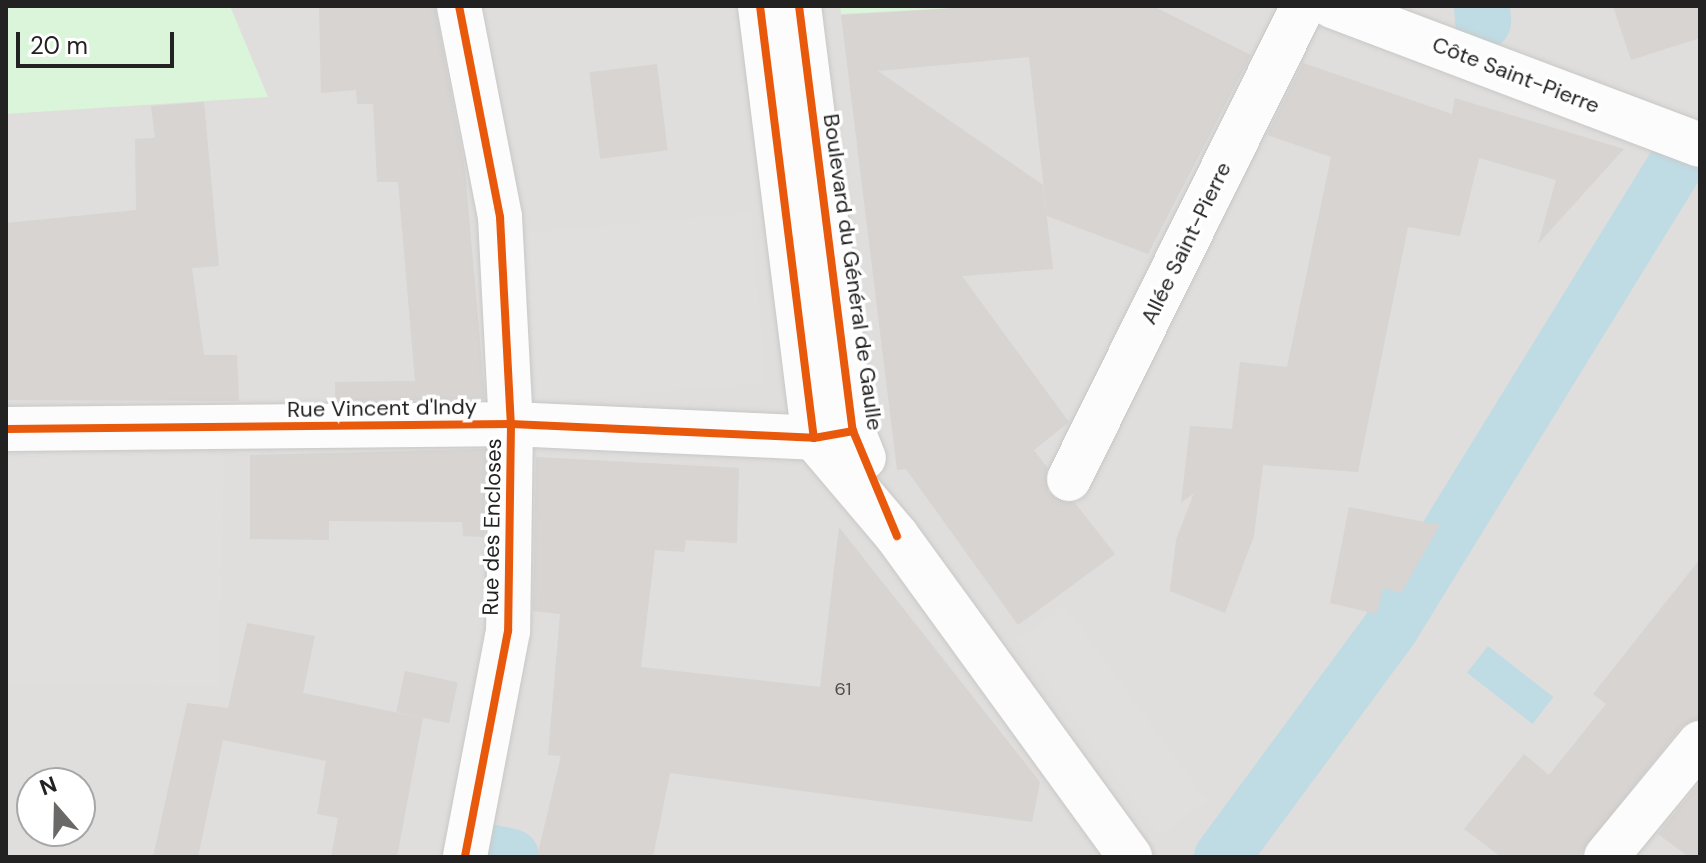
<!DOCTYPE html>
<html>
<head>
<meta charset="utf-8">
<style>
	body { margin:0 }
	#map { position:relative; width:1706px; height:863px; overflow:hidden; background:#f0eeeb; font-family:"DM Sans",sans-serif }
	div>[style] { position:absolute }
	.residential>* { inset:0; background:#dfdedc }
	.park>* { inset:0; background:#daf5da }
	.parking>* { inset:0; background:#e0dfde; transform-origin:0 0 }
	.water>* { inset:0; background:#bfdbe3; transform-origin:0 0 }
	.canal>* { height:56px; margin:-28px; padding:0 28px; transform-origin:28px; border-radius:28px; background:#bfdbe3 }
	.building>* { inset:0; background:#d7d4d2; transform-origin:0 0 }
	.roads { filter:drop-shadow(0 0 2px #c9c8c7) drop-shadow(0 0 2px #c9c8c7) }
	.minor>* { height:44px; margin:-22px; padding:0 22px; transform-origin:22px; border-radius:22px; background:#fdfcfc }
	.cycleway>* { height:8px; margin:-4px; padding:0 4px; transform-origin:4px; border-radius:4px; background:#e8590c }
	span { translate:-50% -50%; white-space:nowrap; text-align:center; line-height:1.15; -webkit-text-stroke:7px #fff; paint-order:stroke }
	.number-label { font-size:18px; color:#4f4e4e }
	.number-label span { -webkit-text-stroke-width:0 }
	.street-label { font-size:22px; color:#222 }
	.frame { position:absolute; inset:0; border:8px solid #222; pointer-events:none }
	.north { position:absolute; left:16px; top:767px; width:80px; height:80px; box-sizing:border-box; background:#fff; border:2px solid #a7a7a7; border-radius:50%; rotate:340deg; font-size:22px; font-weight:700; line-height:32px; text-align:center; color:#222 }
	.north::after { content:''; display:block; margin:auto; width:28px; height:36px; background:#6a6968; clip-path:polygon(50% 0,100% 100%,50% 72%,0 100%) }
	.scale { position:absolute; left:16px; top:32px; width:158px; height:36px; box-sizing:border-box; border:4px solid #222; border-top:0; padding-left:10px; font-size:24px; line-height:28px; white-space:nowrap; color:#222; -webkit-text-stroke:6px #fff; paint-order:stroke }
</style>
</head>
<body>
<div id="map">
	<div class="residential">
		<i style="clip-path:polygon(evenodd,6px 6px,1700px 6px,1700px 857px,6px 857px,6px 6px,32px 783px,80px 783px,80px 831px,32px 831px,32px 783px)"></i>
	</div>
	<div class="park">
		<i style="clip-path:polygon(6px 6px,230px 6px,268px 97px,6px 114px)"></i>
		<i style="clip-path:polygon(840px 6px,991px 6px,841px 14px)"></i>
	</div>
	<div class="parking">
		<i style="left:751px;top:213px;width:170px;height:230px;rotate:85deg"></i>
		<i style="left:6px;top:451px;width:218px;height:232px;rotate:1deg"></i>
		<i style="left:1065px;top:605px;width:242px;height:60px;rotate:54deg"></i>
	</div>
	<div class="water">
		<i style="left:1488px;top:646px;width:83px;height:34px;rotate:38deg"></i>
	</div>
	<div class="canal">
		<i style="left:1482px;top:6px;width:16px;rotate:86deg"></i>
		<i style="left:479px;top:850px;width:33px;rotate:12deg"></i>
		<i style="left:1222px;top:857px;width:283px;rotate:-53.6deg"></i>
		<i style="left:1390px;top:629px;width:553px;rotate:-58.38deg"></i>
	</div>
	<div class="building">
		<i style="clip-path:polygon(319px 6px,435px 6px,465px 169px,485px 399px,335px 401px,335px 382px,415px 381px,398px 182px,377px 182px,373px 104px,357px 104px,356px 90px,321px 93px)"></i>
		<i style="clip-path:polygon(991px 6px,1153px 6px,1251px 55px,1148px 254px,1047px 216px,1029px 57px,878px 71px,1043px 185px,1053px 269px,962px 276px,1069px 422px,1034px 450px,1047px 467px,1048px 492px,1075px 503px,1115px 554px,1018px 625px,906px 469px,897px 470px,841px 15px)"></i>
		<i style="clip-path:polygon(1613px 6px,1700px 6px,1700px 38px,1631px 60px)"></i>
		<i style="clip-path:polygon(1303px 63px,1452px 114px,1455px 98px,1624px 149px,1538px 244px,1556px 180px,1479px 158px,1460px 236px,1408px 227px,1358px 472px,1263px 465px,1254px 536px,1225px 613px,1170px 591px,1176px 540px,1194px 493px,1181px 503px,1190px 426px,1232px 429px,1240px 362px,1287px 367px,1331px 157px,1267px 135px)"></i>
		<i style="left:657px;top:64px;width:87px;height:68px;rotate:83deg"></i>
		<i style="clip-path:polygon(204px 102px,219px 266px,192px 268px,204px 355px,237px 355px,239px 401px,6px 400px,6px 223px,136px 210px,135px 139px,155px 138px,151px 106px)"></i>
		<i style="clip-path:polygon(486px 449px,484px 537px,463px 536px,462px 522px,329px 521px,329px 540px,250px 539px,250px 455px)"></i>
		<i style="clip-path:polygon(536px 457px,739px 468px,737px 543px,686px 540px,684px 552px,655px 550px,641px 667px,820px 687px,839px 527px,1040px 782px,1032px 822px,670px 773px,653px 857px,537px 857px,561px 756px,548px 755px,560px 614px,533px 611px)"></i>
		<i style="clip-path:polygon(1349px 507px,1440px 525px,1401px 593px,1383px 588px,1377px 614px,1330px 603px)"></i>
		<i style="clip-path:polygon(1700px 559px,1700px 719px,1681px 727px,1578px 857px,1501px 857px,1464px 829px,1524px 754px,1549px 775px,1606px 704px,1593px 694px)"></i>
		<i style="clip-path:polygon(247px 623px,315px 636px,303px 693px,423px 718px,397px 857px,331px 857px,338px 818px,317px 814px,326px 761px,223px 740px,198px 857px,153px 857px,187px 703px,228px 708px)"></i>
		<i style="left:405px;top:671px;width:54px;height:42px;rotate:12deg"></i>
		<i style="clip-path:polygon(1700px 782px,1700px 857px,1689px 857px,1658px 834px)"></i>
	</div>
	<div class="roads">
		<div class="minor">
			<i style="left:459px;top:6px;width:215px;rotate:79deg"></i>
			<i style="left:500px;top:217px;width:207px;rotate:87deg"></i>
			<i style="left:511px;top:424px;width:207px;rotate:90.8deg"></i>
			<i style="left:508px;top:631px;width:230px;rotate:100.8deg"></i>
			<i style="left:760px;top:6px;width:435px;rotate:82.9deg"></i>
			<i style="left:814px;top:438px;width:128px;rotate:49.7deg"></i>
			<i style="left:897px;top:536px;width:397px;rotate:54deg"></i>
			<i style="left:799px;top:6px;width:428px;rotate:82.8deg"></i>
			<i style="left:853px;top:431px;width:29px;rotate:68deg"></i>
			<i style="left:1332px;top:6px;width:393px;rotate:20.7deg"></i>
			<i style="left:6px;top:429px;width:505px;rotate:-0.57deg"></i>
			<i style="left:511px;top:424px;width:303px;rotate:2.6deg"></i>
			<i style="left:814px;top:438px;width:40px;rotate:-10deg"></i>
			<i style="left:1069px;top:479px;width:528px;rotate:-63.68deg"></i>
			<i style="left:1606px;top:857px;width:148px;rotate:-50.5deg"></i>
		</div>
	</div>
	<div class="cycleway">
		<i style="left:459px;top:6px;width:215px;rotate:79deg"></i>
		<i style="left:500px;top:217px;width:207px;rotate:87deg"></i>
		<i style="left:511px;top:424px;width:207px;rotate:90.8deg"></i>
		<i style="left:508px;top:631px;width:230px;rotate:100.8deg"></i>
		<i style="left:760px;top:6px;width:435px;rotate:82.9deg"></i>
		<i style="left:799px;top:6px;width:428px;rotate:82.8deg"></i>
		<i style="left:853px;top:431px;width:114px;rotate:67.3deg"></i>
		<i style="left:6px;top:429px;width:505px;rotate:-0.57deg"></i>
		<i style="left:511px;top:424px;width:303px;rotate:2.6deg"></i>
		<i style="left:814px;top:438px;width:40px;rotate:-10deg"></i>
	</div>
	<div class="number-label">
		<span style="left:843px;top:689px">61</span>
	</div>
	<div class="street-label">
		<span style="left:1516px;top:75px;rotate:21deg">Côte Saint-Pierre</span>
		<span style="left:1186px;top:243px;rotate:-64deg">Allée Saint-Pierre</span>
		<span style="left:853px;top:272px;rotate:82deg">Boulevard du Général de Gaulle</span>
		<span style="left:382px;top:408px;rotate:-1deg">Rue Vincent d'Indy</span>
		<span style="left:492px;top:527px;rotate:-89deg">Rue des Encloses</span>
	</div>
	<div class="frame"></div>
	<div class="north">N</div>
	<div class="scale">20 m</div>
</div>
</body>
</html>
